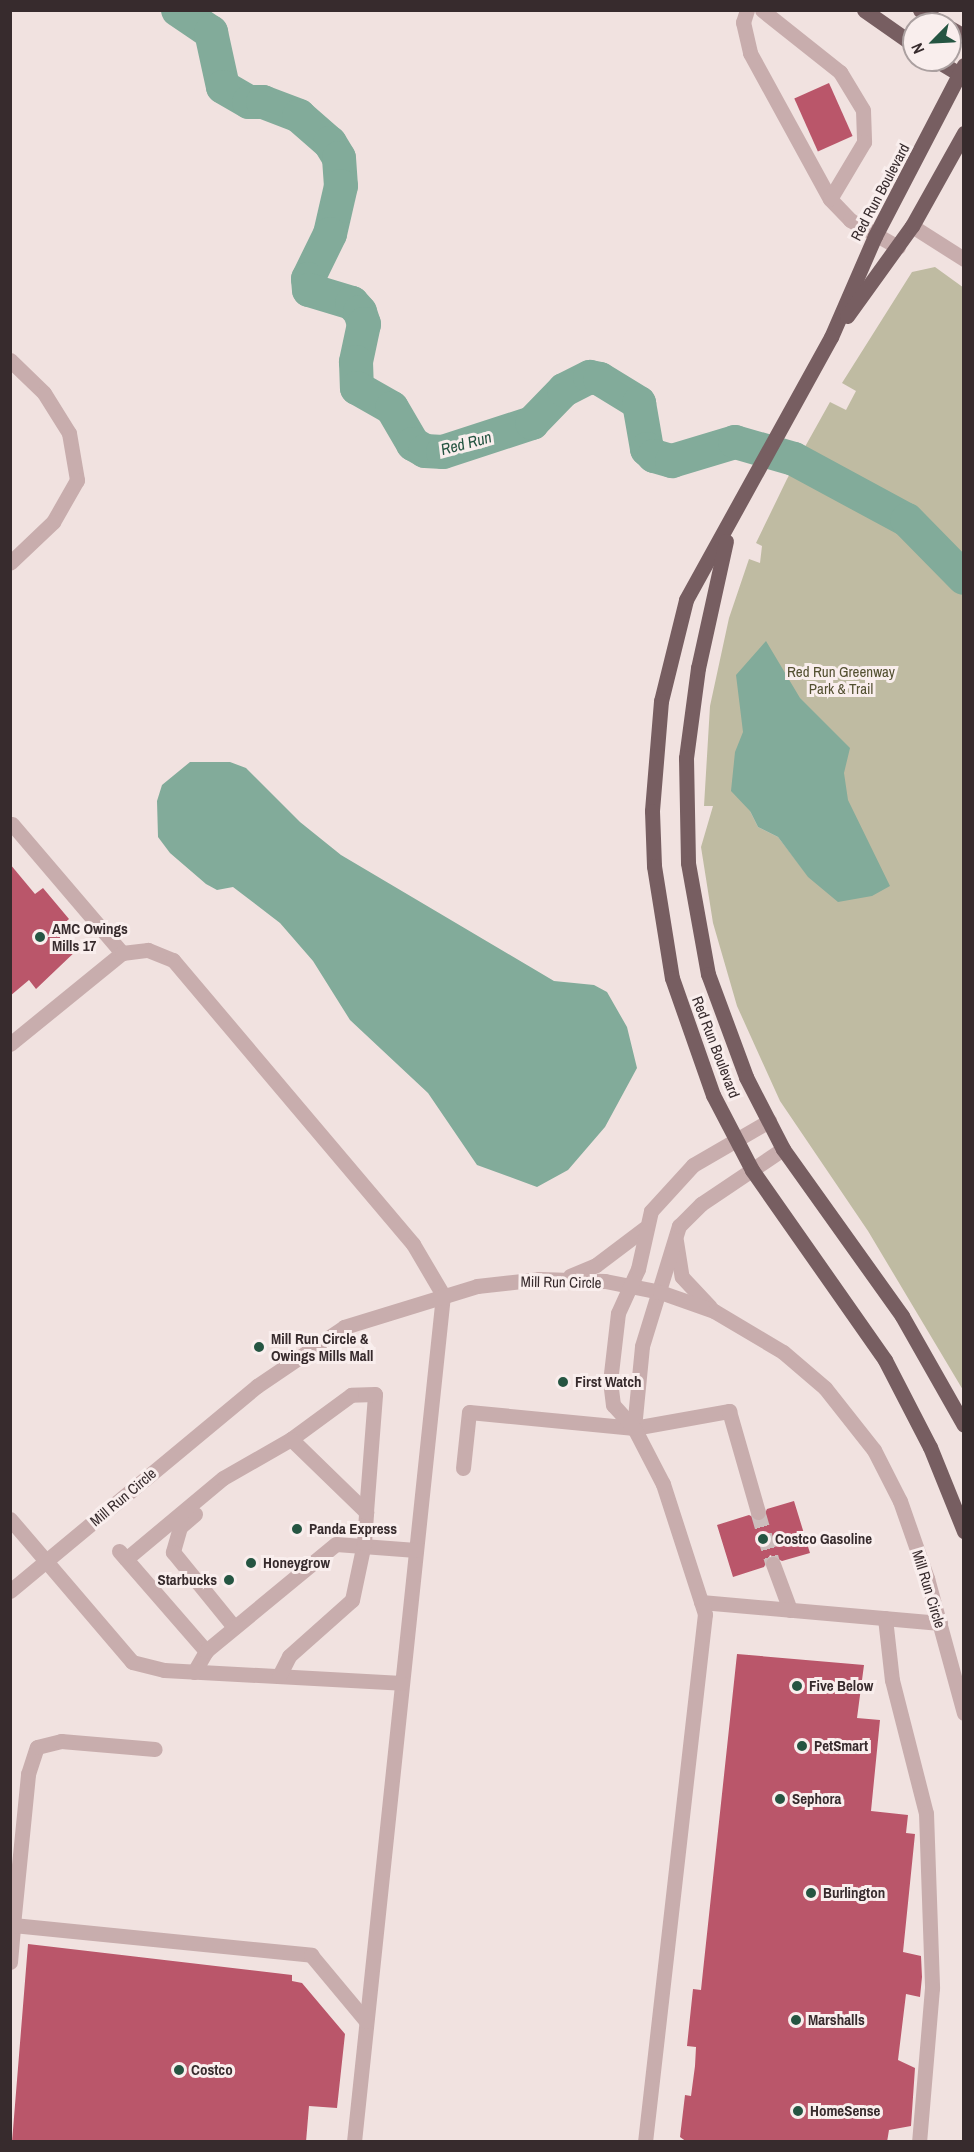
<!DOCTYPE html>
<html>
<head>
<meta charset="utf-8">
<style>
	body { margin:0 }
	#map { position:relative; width:974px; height:2152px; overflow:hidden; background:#f1e2e0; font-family:"Archivo Narrow",sans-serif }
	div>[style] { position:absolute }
	.green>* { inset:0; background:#bfbba2 }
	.water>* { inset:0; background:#82ab9a }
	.river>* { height:34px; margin:-17px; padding:0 17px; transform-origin:17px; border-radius:17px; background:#82ab9a }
	.building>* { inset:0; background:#ba566a; transform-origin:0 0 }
	.minor-tunnel>* { height:15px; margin-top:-7.5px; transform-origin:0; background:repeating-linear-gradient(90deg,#ccbdbc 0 15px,transparent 0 23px) }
	.minor>* { height:15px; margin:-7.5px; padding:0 7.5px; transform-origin:7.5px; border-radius:7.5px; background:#c8adad }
	.major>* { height:15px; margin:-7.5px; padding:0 7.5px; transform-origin:7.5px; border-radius:7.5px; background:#775e61 }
	.dots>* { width:16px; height:16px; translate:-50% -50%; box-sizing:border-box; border:3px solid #f9eeed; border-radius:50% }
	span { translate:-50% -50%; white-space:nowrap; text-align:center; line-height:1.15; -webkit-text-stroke:6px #f9eeed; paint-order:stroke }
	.street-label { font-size:15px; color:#372b2d }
	.park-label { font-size:15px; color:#535031 }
	.poi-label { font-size:15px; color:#372b2d; font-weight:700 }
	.left { translate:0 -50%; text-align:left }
	.right { translate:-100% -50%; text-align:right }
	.water-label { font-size:16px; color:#255542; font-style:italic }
	.frame { position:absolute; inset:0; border:12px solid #372b2d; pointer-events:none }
	.north { position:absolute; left:902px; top:12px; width:60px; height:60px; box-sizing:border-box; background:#f9eeed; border:2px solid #aba0a0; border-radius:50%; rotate:246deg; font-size:16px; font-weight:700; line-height:24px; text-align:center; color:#372b2d }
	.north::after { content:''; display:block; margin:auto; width:21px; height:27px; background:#255542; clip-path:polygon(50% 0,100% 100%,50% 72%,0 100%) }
</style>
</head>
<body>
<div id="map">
	<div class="green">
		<i style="clip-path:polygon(evenodd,935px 267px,964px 288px,963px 1390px,868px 1231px,780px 1101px,737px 1006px,713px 923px,701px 847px,713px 806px,704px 806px,710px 706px,729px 618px,749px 559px,760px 563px,762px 546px,756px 543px,787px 479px,830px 402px,846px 410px,856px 391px,842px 383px,912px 272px,935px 267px,750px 811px,848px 900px,809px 877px,778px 837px,758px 827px,750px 811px)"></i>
	</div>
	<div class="water">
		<i style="clip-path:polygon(766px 641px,800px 698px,850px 748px,844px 773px,848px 800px,890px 886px,872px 896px,838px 902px,808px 877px,778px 837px,758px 827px,750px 811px,731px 791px,735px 752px,743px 732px,736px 675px)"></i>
		<i style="clip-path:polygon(190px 762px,230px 762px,246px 768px,300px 822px,341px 855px,554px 981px,594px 985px,607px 992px,627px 1027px,637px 1068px,605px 1127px,568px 1170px,537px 1187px,477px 1165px,428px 1093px,350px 1020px,313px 961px,280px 923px,233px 887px,217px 890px,206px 884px,170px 853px,158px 837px,157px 801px,162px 785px)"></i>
	</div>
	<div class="river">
		<i style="left:178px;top:10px;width:40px;rotate:34deg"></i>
		<i style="left:211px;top:32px;width:56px;rotate:77.7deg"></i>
		<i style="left:223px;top:87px;width:30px;rotate:30deg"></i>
		<i style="left:249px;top:102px;width:14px"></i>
		<i style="left:263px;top:102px;width:39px;rotate:21deg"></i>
		<i style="left:299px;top:116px;width:41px;rotate:41.1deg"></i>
		<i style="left:330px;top:143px;width:17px;rotate:59deg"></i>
		<i style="left:339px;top:158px;width:28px;rotate:86deg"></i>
		<i style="left:341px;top:186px;width:49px;rotate:102.9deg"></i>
		<i style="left:330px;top:234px;width:50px;rotate:116.1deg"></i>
		<i style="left:308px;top:279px;width:11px;rotate:85deg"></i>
		<i style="left:309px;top:290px;width:45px;rotate:16.8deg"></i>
		<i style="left:352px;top:303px;width:12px;rotate:48deg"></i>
		<i style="left:360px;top:312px;width:13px;rotate:72deg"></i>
		<i style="left:364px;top:324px;width:39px;rotate:102deg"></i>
		<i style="left:356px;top:362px;width:26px;rotate:88deg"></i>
		<i style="left:357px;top:388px;width:40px;rotate:29.7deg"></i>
		<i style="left:392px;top:408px;width:42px;rotate:59.7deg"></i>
		<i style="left:413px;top:444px;width:14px;rotate:30deg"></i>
		<i style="left:425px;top:451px;width:18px;rotate:3deg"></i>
		<i style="left:443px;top:452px;width:94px;rotate:-18deg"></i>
		<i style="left:532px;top:423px;width:46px;rotate:-45.9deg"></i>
		<i style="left:564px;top:390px;width:29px;rotate:-27deg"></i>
		<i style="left:590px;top:377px;width:10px;rotate:11deg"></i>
		<i style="left:600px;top:379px;width:46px;rotate:31.6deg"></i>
		<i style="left:639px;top:403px;width:47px;rotate:80.1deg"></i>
		<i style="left:647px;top:449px;width:10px;rotate:45deg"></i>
		<i style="left:654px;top:456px;width:19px;rotate:16deg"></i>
		<i style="left:672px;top:461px;width:66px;rotate:-16.8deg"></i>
		<i style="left:735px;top:442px;width:61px;rotate:16.1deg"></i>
		<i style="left:794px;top:459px;width:128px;rotate:28.4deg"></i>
		<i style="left:907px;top:520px;width:81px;rotate:45.5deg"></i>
	</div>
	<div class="building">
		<i style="left:829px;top:83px;width:58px;height:38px;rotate:66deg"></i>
		<i style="clip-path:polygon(10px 864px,35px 894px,43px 888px,69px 919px,61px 926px,79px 948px,36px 989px,29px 980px,10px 996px)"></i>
		<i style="clip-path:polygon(794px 1501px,810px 1553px,782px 1561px,770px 1555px,764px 1567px,733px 1577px,717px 1525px,749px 1515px,761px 1521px,767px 1509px)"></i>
		<i style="clip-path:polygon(737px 1654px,864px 1665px,857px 1718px,880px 1720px,871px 1811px,908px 1815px,906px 1833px,915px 1834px,903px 1952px,921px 1956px,922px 1977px,920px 1997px,906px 1994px,898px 2060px,915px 2068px,911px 2126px,889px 2130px,887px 2142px,687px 2142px,680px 2137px,685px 2095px,691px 2096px,695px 2066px,696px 2047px,687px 2046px,693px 1989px,701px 1990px,703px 1971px)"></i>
		<i style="clip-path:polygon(28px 1944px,292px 1975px,292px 1981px,302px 1983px,345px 2034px,337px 2108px,309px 2106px,306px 2142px,12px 2142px)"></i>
	</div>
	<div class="minor-tunnel">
		<i style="left:758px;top:1512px;width:54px;rotate:73.9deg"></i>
	</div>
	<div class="minor">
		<i style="left:747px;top:10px;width:13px;rotate:108deg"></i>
		<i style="left:743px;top:22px;width:32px;rotate:77deg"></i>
		<i style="left:750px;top:53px;width:166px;rotate:61.3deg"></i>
		<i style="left:830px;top:199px;width:29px;rotate:46deg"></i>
		<i style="left:850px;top:220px;width:55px;rotate:29.4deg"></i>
		<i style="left:762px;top:10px;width:100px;rotate:38.5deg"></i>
		<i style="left:840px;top:72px;width:44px;rotate:58.8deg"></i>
		<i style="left:863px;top:110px;width:32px;rotate:88deg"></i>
		<i style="left:864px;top:142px;width:66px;rotate:120.8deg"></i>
		<i style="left:912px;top:226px;width:62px;rotate:32.4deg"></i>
		<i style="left:10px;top:360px;width:47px;rotate:44.1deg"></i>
		<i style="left:44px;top:393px;width:47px;rotate:58deg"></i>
		<i style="left:69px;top:433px;width:48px;rotate:80.3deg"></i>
		<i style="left:77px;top:480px;width:48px;rotate:119.7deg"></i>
		<i style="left:53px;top:522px;width:59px;rotate:136.4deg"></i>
		<i style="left:12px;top:824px;width:170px;rotate:49.5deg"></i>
		<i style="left:10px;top:1044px;width:144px;rotate:-39.1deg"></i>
		<i style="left:122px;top:953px;width:26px;rotate:-7deg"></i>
		<i style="left:148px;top:950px;width:27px;rotate:22deg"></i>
		<i style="left:173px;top:960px;width:372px;rotate:49.8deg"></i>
		<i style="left:413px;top:1244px;width:59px;rotate:59.5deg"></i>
		<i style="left:443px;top:1295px;width:852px;rotate:96deg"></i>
		<i style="left:676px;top:1241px;width:36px;rotate:81deg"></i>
		<i style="left:682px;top:1277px;width:41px;rotate:47deg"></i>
		<i style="left:570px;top:1276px;width:28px;rotate:-23deg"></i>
		<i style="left:596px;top:1265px;width:61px;rotate:-37.1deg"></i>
		<i style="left:634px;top:1428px;width:82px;rotate:-84.4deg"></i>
		<i style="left:642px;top:1346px;width:126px;rotate:-72.9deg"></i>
		<i style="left:679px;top:1226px;width:31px;rotate:-45deg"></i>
		<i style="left:701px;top:1204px;width:99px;rotate:-33.9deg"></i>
		<i style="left:463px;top:1468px;width:56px;rotate:-83.9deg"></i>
		<i style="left:469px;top:1412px;width:166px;rotate:5.5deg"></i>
		<i style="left:634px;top:1428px;width:97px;rotate:-10.1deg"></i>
		<i style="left:729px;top:1411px;width:105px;rotate:74deg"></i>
		<i style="left:195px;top:1514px;width:20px;rotate:139deg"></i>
		<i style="left:180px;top:1527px;width:26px;rotate:106deg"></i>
		<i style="left:173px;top:1552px;width:97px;rotate:50.9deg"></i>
		<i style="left:10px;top:1519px;width:188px;rotate:49.5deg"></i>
		<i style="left:132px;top:1662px;width:33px;rotate:14deg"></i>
		<i style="left:164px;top:1670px;width:238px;rotate:3.1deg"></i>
		<i style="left:119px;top:1551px;width:133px;rotate:49deg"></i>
		<i style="left:126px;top:1559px;width:126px;rotate:-39.9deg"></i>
		<i style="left:223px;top:1478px;width:78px;rotate:-29.8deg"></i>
		<i style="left:773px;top:1564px;width:49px;rotate:69.7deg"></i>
		<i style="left:10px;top:1591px;width:321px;rotate:-39.7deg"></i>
		<i style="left:257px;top:1386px;width:105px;rotate:-34.1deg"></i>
		<i style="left:344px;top:1327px;width:139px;rotate:-17.1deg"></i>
		<i style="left:477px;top:1286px;width:62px;rotate:-6.4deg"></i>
		<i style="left:539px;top:1279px;width:66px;rotate:1.7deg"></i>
		<i style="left:605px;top:1281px;width:56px;rotate:11.3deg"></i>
		<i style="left:660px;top:1292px;width:57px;rotate:19.4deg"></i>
		<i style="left:714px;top:1311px;width:80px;rotate:30.7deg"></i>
		<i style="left:783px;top:1352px;width:55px;rotate:40.6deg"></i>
		<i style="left:825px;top:1388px;width:79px;rotate:51.7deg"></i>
		<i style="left:874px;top:1450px;width:57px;rotate:63deg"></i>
		<i style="left:900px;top:1501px;width:82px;rotate:70.7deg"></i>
		<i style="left:927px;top:1578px;width:140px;rotate:74.7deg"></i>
		<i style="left:701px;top:1602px;width:240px;rotate:5deg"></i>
		<i style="left:885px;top:1618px;width:62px;rotate:83.6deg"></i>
		<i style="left:892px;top:1680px;width:137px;rotate:75.7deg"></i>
		<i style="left:926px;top:1813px;width:175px;rotate:88deg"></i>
		<i style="left:932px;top:1988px;width:155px;rotate:94.8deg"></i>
		<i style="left:194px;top:1672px;width:24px;rotate:-60deg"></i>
		<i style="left:206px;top:1651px;width:168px;rotate:-39.5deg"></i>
		<i style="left:336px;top:1544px;width:80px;rotate:4.3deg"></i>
		<i style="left:279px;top:1676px;width:22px;rotate:-63deg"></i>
		<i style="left:289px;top:1656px;width:84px;rotate:-41.6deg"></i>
		<i style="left:352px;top:1600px;width:58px;rotate:-78.1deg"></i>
		<i style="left:364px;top:1543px;width:31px;rotate:-86deg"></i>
		<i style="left:366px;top:1512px;width:118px;rotate:-85.6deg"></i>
		<i style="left:375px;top:1394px;width:24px;rotate:178deg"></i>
		<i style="left:351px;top:1395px;width:74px;rotate:143.7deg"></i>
		<i style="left:291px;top:1439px;width:105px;rotate:44.2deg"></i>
		<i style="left:13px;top:1925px;width:152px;rotate:-84.3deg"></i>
		<i style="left:28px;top:1774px;width:28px;rotate:-72deg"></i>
		<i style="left:37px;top:1747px;width:25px;rotate:-14deg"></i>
		<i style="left:61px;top:1741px;width:94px;rotate:4.9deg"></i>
		<i style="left:10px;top:1962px;width:37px;rotate:-85deg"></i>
		<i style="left:13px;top:1925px;width:300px;rotate:5.7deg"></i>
		<i style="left:311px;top:1955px;width:86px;rotate:50.2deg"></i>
		<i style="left:645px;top:2142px;width:531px;rotate:-83.52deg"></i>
		<i style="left:705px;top:1614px;width:137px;rotate:-107.9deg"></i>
		<i style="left:663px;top:1484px;width:63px;rotate:-117.4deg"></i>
		<i style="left:634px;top:1428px;width:31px;rotate:-132deg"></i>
		<i style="left:613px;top:1405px;width:23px;rotate:-97deg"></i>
		<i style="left:610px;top:1382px;width:69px;rotate:-83.4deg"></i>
		<i style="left:618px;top:1313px;width:48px;rotate:-65.6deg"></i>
		<i style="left:638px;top:1269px;width:59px;rotate:-77.4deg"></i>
		<i style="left:651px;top:1211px;width:62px;rotate:-47.6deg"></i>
		<i style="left:693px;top:1165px;width:88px;rotate:-30.1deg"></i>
	</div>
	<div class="major">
		<i style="left:864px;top:10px;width:61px;rotate:35deg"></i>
		<i style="left:920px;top:10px;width:27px;rotate:31deg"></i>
		<i style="left:950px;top:28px;width:16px;rotate:30deg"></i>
		<i style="left:936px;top:60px;width:33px;rotate:31deg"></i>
		<i style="left:964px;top:65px;width:193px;rotate:117.5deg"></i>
		<i style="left:875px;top:236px;width:110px;rotate:113.5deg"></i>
		<i style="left:831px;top:337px;width:300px;rotate:118.9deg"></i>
		<i style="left:686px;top:600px;width:104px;rotate:103.9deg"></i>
		<i style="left:661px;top:701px;width:110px;rotate:94.7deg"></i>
		<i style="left:652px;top:811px;width:55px;rotate:87.9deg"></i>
		<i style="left:654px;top:866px;width:113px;rotate:80.9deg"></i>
		<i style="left:672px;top:978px;width:124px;rotate:70.7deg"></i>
		<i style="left:713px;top:1095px;width:85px;rotate:62.5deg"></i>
		<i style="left:752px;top:1170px;width:232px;rotate:55deg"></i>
		<i style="left:885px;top:1360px;width:98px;rotate:62.7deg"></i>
		<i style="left:930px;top:1447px;width:91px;rotate:68deg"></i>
		<i style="left:847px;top:316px;width:111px;rotate:-54.2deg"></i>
		<i style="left:912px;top:226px;width:107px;rotate:-60.8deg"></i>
		<i style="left:726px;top:541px;width:130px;rotate:102.4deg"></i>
		<i style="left:698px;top:668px;width:91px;rotate:97.6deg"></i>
		<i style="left:686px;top:758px;width:105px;rotate:88.9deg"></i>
		<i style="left:688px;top:863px;width:113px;rotate:79.8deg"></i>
		<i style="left:708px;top:974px;width:110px;rotate:69.7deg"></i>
		<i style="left:746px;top:1077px;width:81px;rotate:62.8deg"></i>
		<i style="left:783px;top:1149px;width:205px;rotate:54.5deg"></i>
		<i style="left:902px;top:1316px;width:125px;rotate:60.4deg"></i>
	</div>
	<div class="dots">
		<i style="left:40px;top:937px;background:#255542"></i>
		<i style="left:259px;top:1347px;background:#255542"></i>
		<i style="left:563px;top:1382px;background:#255542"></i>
		<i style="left:297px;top:1529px;background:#255542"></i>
		<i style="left:763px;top:1539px;background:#255542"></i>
		<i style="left:251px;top:1563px;background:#255542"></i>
		<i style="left:229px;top:1580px;background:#255542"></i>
		<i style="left:797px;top:1686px;background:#255542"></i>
		<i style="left:802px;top:1746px;background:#255542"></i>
		<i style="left:780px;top:1799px;background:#255542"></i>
		<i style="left:811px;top:1893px;background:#255542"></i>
		<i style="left:796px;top:2020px;background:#255542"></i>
		<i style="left:179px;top:2070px;background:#255542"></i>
		<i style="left:798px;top:2111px;background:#255542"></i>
	</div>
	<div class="street-label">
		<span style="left:880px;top:192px;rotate:-62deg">Red Run Boulevard</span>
		<span style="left:716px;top:1047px;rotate:69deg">Red Run Boulevard</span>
		<span style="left:561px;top:1282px;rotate:1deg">Mill Run Circle</span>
		<span style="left:123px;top:1497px;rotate:-40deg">Mill Run Circle</span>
		<span style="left:929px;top:1589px;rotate:73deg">Mill Run Circle</span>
	</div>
	<div class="park-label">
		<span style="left:841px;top:680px">Red Run Greenway<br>Park &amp; Trail</span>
	</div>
	<div class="poi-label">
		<span class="left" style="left:52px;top:937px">AMC Owings<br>Mills 17</span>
		<span class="left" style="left:271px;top:1347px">Mill Run Circle &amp;<br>Owings Mills Mall</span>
		<span class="left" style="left:575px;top:1382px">First Watch</span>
		<span class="left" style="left:309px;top:1529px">Panda Express</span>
		<span class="left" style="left:775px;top:1539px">Costco Gasoline</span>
		<span class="left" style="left:263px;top:1563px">Honeygrow</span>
		<span class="right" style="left:217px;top:1580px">Starbucks</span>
		<span class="left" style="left:809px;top:1686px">Five Below</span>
		<span class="left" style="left:814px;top:1746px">PetSmart</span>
		<span class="left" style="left:792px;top:1799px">Sephora</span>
		<span class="left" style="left:823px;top:1893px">Burlington</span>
		<span class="left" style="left:808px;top:2020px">Marshalls</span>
		<span class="left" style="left:191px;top:2070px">Costco</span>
		<span class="left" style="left:810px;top:2111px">HomeSense</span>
	</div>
	<div class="water-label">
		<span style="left:466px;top:443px;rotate:-15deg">Red Run</span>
	</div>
	<div class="frame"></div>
	<div class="north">N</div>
</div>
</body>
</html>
